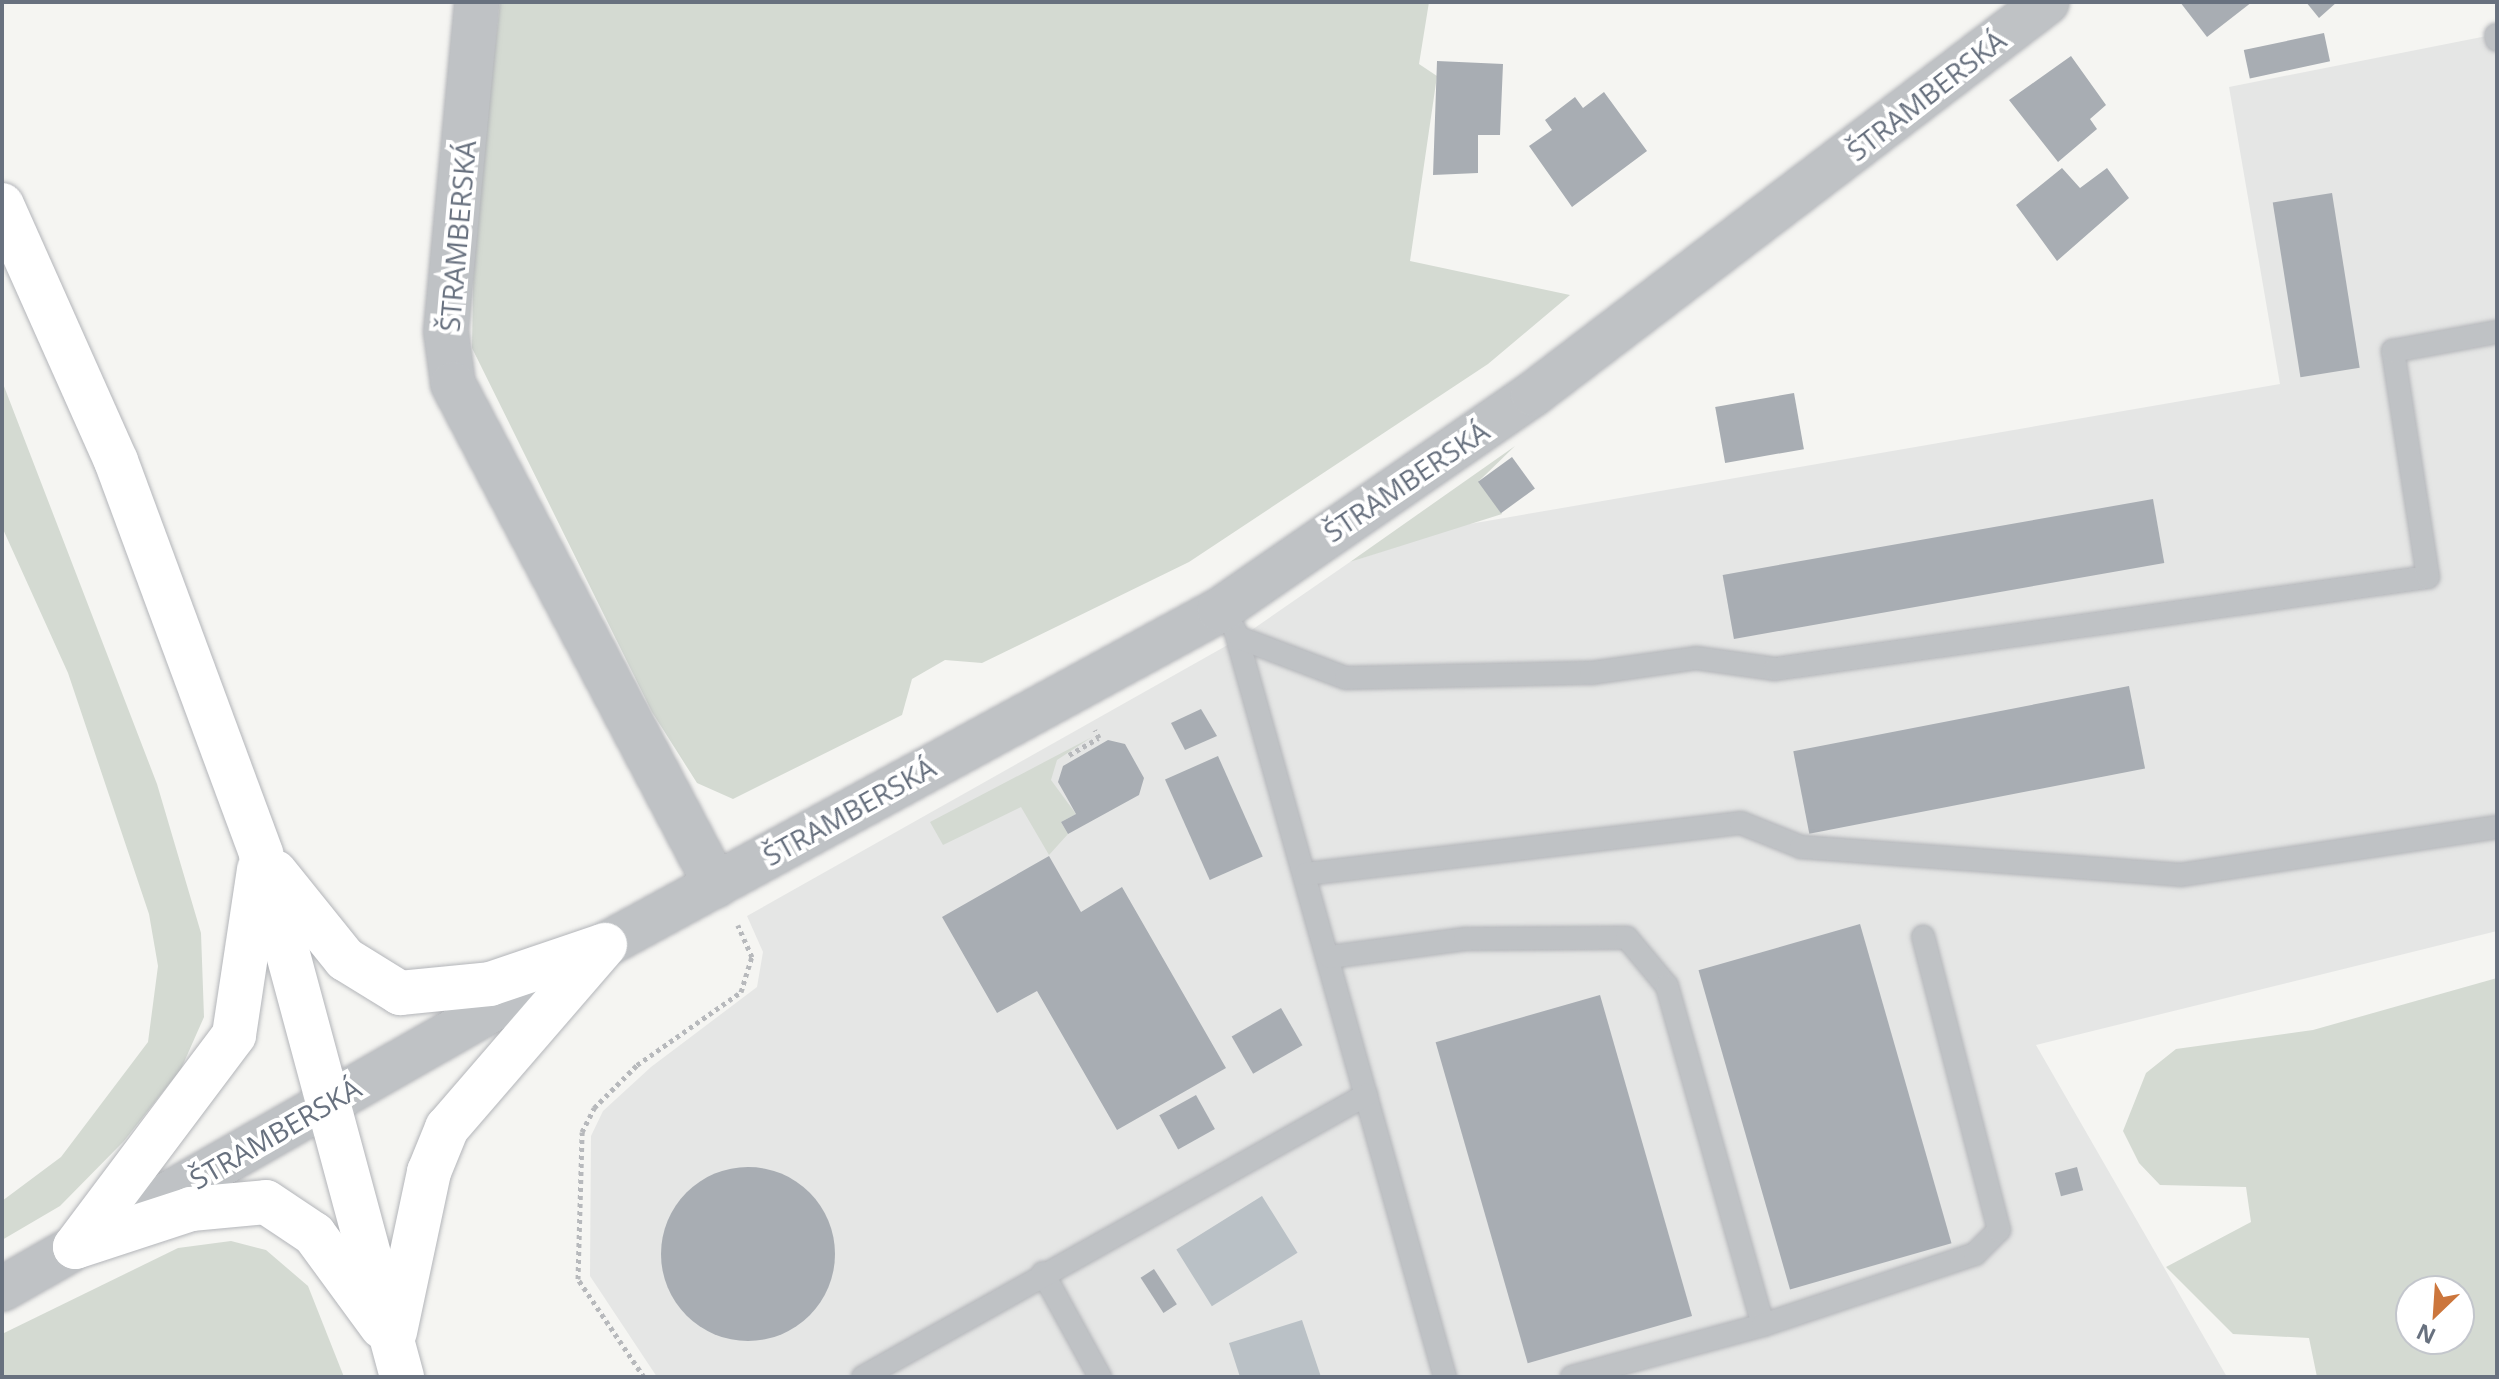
<!DOCTYPE html>
<html>
<head>
<meta charset="utf-8">
<style>
	body { margin:0 }
	#map { position:relative; width:2499px; height:1379px; overflow:hidden; background:#f5f5f2; font-family:"Open Sans",sans-serif }
	div>[style] { position:absolute }
	.built>* { inset:0; background:#e5e6e5 }
	.green>* { inset:0; background:#d4dad2 }
	.water>* { inset:0; background:#bac1c6; transform-origin:0 0 }
	.building>* { inset:0; background:#a8adb3; transform-origin:0 0 }
	.round { border-radius:50% }
	.path>* { height:5px; margin-top:-2.5px; transform-origin:0; background:repeating-linear-gradient(90deg,#b7b9bc 0 4px,transparent 0 8px) }
	.roads { filter:drop-shadow(0 0 2px #b3b5b9) drop-shadow(0 0 2px #b3b5b9) }
	.service>* { height:22px; margin:-11px; padding:0 11px; transform-origin:11px; border-radius:11px; background:#bfc2c5 }
	.minor>* { height:44px; margin:-22px; padding:0 22px; transform-origin:22px; border-radius:22px; background:#bfc2c5 }
	.tertiary>* { height:44px; margin:-22px; padding:0 22px; transform-origin:22px; border-radius:22px; background:#bfc2c5 }
	.primary>* { height:44px; margin:-22px; padding:0 22px; transform-origin:22px; border-radius:22px; background:#fff }
	span { translate:-50% -50%; white-space:nowrap; text-align:center; line-height:1.15; -webkit-text-stroke:8px #fff; paint-order:stroke }
	.street-label { font-size:28px; color:#68717f }
	.frame { position:absolute; inset:0; border:4px solid #68717f; pointer-events:none }
	.north { position:absolute; left:2395px; top:1275px; width:80px; height:80px; box-sizing:border-box; background:#fff; border:2px solid #c3c6cc; border-radius:50%; rotate:205deg; font-size:22px; font-weight:700; line-height:32px; text-align:center; color:#68717f }
	.north::after { content:''; display:block; margin:auto; width:28px; height:36px; background:#cc763c; clip-path:polygon(50% 0,100% 100%,50% 72%,0 100%) }
</style>
</head>
<body>
<div id="map">
	<div class="built">
		<i style="clip-path:polygon(2497px 34px,2497px 931px,2036px 1045px,2227px 1377px,657px 1377px,590px 1276px,591px 1136px,603px 1111px,651px 1067px,757px 987px,763px 952px,747px 916px,1240px 638px,1350px 562px,1458px 526px,2280px 384px,2229px 87px)"></i>
	</div>
	<div class="green">
		<i style="clip-path:polygon(500px 2px,1429px 2px,1419px 64px,1437px 76px,1410px 261px,1570px 295px,1488px 364px,1189px 562px,982px 663px,945px 660px,912px 679px,902px 715px,733px 799px,697px 783px,652px 712px,472px 348px,474px 231px)"></i>
		<i style="clip-path:polygon(2px 381px,157px 784px,201px 933px,204px 1017px,181px 1069px,124px 1141px,60px 1206px,2px 1240px,2px 1201px,61px 1157px,148px 1042px,158px 966px,149px 914px,68px 673px,2px 527px)"></i>
		<i style="clip-path:polygon(1515px 446px,1479px 481px,1502px 514px,1350px 562px)"></i>
		<i style="clip-path:polygon(1092px 737px,1057px 760px,1051px 780px,1076px 814px,1061px 822px,1068px 834px,1049px 855px,1021px 807px,943px 845px,930px 822px)"></i>
		<i style="clip-path:polygon(evenodd,2497px 978px,2497px 1377px,2317px 1377px,2309px 1338px,2233px 1334px,2166px 1267px,2251px 1222px,2246px 1187px,2160px 1185px,2139px 1163px,2123px 1131px,2146px 1073px,2176px 1049px,2313px 1030px,2497px 978px,2459px 1291px,2459px 1339px,2411px 1339px,2411px 1291px,2459px 1291px)"></i>
		<i style="clip-path:polygon(231px 1241px,266px 1250px,308px 1286px,344px 1377px,2px 1377px,2px 1334px,178px 1248px)"></i>
	</div>
	<div class="water">
		<i style="left:1262px;top:1196px;width:67px;height:101px;rotate:58deg"></i>
		<i style="clip-path:polygon(1302px 1320px,1321px 1377px,1240px 1377px,1229px 1343px)"></i>
	</div>
	<div class="building">
		<i style="clip-path:polygon(2180px 2px,2252px 2px,2207px 37px)"></i>
		<i style="clip-path:polygon(2306px 2px,2337px 2px,2319px 18px)"></i>
		<i style="left:2324px;top:33px;width:29px;height:82px;rotate:78deg"></i>
		<i style="clip-path:polygon(2071px 56px,2106px 105px,2090px 119px,2097px 129px,2058px 162px,2009px 100px)"></i>
		<i style="clip-path:polygon(1437px 61px,1503px 64px,1500px 135px,1478px 135px,1478px 173px,1433px 175px)"></i>
		<i style="clip-path:polygon(1604px 92px,1647px 151px,1572px 207px,1529px 146px,1552px 130px,1545px 120px,1575px 97px,1583px 108px)"></i>
		<i style="clip-path:polygon(2062px 168px,2080px 188px,2107px 168px,2129px 198px,2057px 261px,2016px 205px)"></i>
		<i style="left:2332px;top:193px;width:177px;height:60px;rotate:81deg"></i>
		<i style="left:1794px;top:393px;width:57px;height:80px;rotate:80deg"></i>
		<i style="left:1512px;top:457px;width:39px;height:42px;rotate:54deg"></i>
		<i style="left:2153px;top:499px;width:65px;height:437px;rotate:80deg"></i>
		<i style="left:2129px;top:686px;width:84px;height:342px;rotate:79deg"></i>
		<i style="clip-path:polygon(1201px 709px,1217px 736px,1185px 750px,1171px 723px)"></i>
		<i style="clip-path:polygon(1108px 740px,1125px 744px,1144px 778px,1139px 795px,1068px 834px,1061px 822px,1076px 814px,1058px 782px,1063px 766px)"></i>
		<i style="left:1218px;top:756px;width:110px;height:58px;rotate:66deg"></i>
		<i style="clip-path:polygon(1049px 856px,1081px 912px,1122px 887px,1226px 1068px,1117px 1130px,1037px 991px,997px 1013px,942px 917px)"></i>
		<i style="left:1860px;top:924px;width:332px;height:168px;rotate:74deg"></i>
		<i style="left:1600px;top:995px;width:334px;height:171px;rotate:74deg"></i>
		<i style="left:1281px;top:1008px;width:43px;height:57px;rotate:60deg"></i>
		<i style="left:1196px;top:1095px;width:39px;height:42px;rotate:61deg"></i>
		<i class="round" style="left:661px;top:1167px;width:174px;height:174px"></i>
		<i style="left:2077px;top:1167px;width:24px;height:23px;rotate:75deg"></i>
		<i style="left:1154px;top:1269px;width:42px;height:16px;rotate:57deg"></i>
	</div>
	<div class="path">
		<i style="left:1069px;top:755px;width:34px;rotate:-30deg"></i>
		<i style="left:1099px;top:738px;width:9px;rotate:-117deg"></i>
		<i style="left:644px;top:1377px;width:118px;rotate:-124deg"></i>
		<i style="left:578px;top:1279px;width:147px;rotate:-88.4deg"></i>
		<i style="left:582px;top:1132px;width:27px;rotate:-63deg"></i>
		<i style="left:594px;top:1108px;width:61px;rotate:-45deg"></i>
		<i style="left:637px;top:1065px;width:127px;rotate:-35.1deg"></i>
		<i style="left:741px;top:992px;width:37px;rotate:-73deg"></i>
		<i style="left:752px;top:957px;width:35px;rotate:-114deg"></i>
	</div>
	<div class="roads">
		<div class="service">
			<i style="left:2496px;top:35px;width:5px;rotate:79deg"></i>
			<i style="left:1235px;top:630px;width:776px;rotate:74.3deg"></i>
			<i style="left:1240px;top:638px;width:113px;rotate:20.7deg"></i>
			<i style="left:1346px;top:678px;width:245px;rotate:-1.2deg"></i>
			<i style="left:1591px;top:673px;width:106px;rotate:-8.1deg"></i>
			<i style="left:1696px;top:658px;width:80px;rotate:7.9deg"></i>
			<i style="left:1775px;top:669px;width:659px;rotate:-8.02deg"></i>
			<i style="left:2428px;top:577px;width:229px;rotate:-98.8deg"></i>
			<i style="left:2393px;top:351px;width:106px;rotate:-10.4deg"></i>
			<i style="left:1306px;top:874px;width:438px;rotate:-6.7deg"></i>
			<i style="left:1741px;top:823px;width:65px;rotate:21.8deg"></i>
			<i style="left:1801px;top:847px;width:380px;rotate:4.2deg"></i>
			<i style="left:2180px;top:875px;width:321px;rotate:-8.6deg"></i>
			<i style="left:1330px;top:957px;width:136px;rotate:-7.6deg"></i>
			<i style="left:1465px;top:939px;width:162px;rotate:-0.4deg"></i>
			<i style="left:1627px;top:938px;width:62px;rotate:50.2deg"></i>
			<i style="left:1667px;top:986px;width:352px;rotate:74.2deg"></i>
			<i style="left:1763px;top:1325px;width:198px;rotate:164.8deg"></i>
			<i style="left:1043px;top:1273px;width:119px;rotate:61.3deg"></i>
			<i style="left:1763px;top:1325px;width:224px;rotate:-18.5deg"></i>
			<i style="left:1975px;top:1254px;width:34px;rotate:-45deg"></i>
			<i style="left:1999px;top:1230px;width:303px;rotate:-104.5deg"></i>
			<i style="left:863px;top:1377px;width:577px;rotate:-29.28deg"></i>
		</div>
		<div class="minor">
			<i style="left:477px;top:2px;width:331px;rotate:95.4deg"></i>
			<i style="left:446px;top:332px;width:52px;rotate:82.3deg"></i>
			<i style="left:453px;top:384px;width:566px;rotate:62.3deg"></i>
		</div>
		<div class="tertiary">
			<i style="left:2px;top:1289px;width:694px;rotate:-29.7deg"></i>
			<i style="left:605px;top:945px;width:700px;rotate:-28.58deg"></i>
			<i style="left:1220px;top:610px;width:380px;rotate:-34.6deg"></i>
			<i style="left:1533px;top:394px;width:646px;rotate:-37.33deg"></i>
		</div>
		<div class="primary">
			<i style="left:2px;top:205px;width:280px;rotate:66deg"></i>
			<i style="left:116px;top:461px;width:419px;rotate:69.7deg"></i>
			<i style="left:261px;top:854px;width:542px;rotate:74.91deg"></i>
			<i style="left:275px;top:872px;width:112px;rotate:51.2deg"></i>
			<i style="left:345px;top:959px;width:65px;rotate:31.7deg"></i>
			<i style="left:400px;top:993px;width:90px;rotate:-5.7deg"></i>
			<i style="left:490px;top:984px;width:118px;rotate:-18.7deg"></i>
			<i style="left:75px;top:1247px;width:265px;rotate:-53.1deg"></i>
			<i style="left:234px;top:1035px;width:168px;rotate:-81.4deg"></i>
			<i style="left:75px;top:1247px;width:122px;rotate:-18.1deg"></i>
			<i style="left:191px;top:1209px;width:75px;rotate:-5.3deg"></i>
			<i style="left:266px;top:1202px;width:58px;rotate:33.7deg"></i>
			<i style="left:314px;top:1234px;width:115px;rotate:53.8deg"></i>
			<i style="left:395px;top:1332px;width:164px;rotate:-78deg"></i>
			<i style="left:429px;top:1172px;width:48px;rotate:-67.8deg"></i>
			<i style="left:447px;top:1128px;width:242px;rotate:-49.2deg"></i>
		</div>
	</div>
	<div class="street-label">
		<span style="left:1926px;top:95px;rotate:-38deg">ŠTRAMBERSKÁ</span>
		<span style="left:457px;top:236px;rotate:-85deg">ŠTRAMBERSKÁ</span>
		<span style="left:1406px;top:481px;rotate:-34deg">ŠTRAMBERSKÁ</span>
		<span style="left:849px;top:811px;rotate:-29deg">ŠTRAMBERSKÁ</span>
		<span style="left:275px;top:1133px;rotate:-30deg">ŠTRAMBERSKÁ</span>
	</div>
	<div class="frame"></div>
	<div class="north">N</div>
</div>
</body>
</html>
